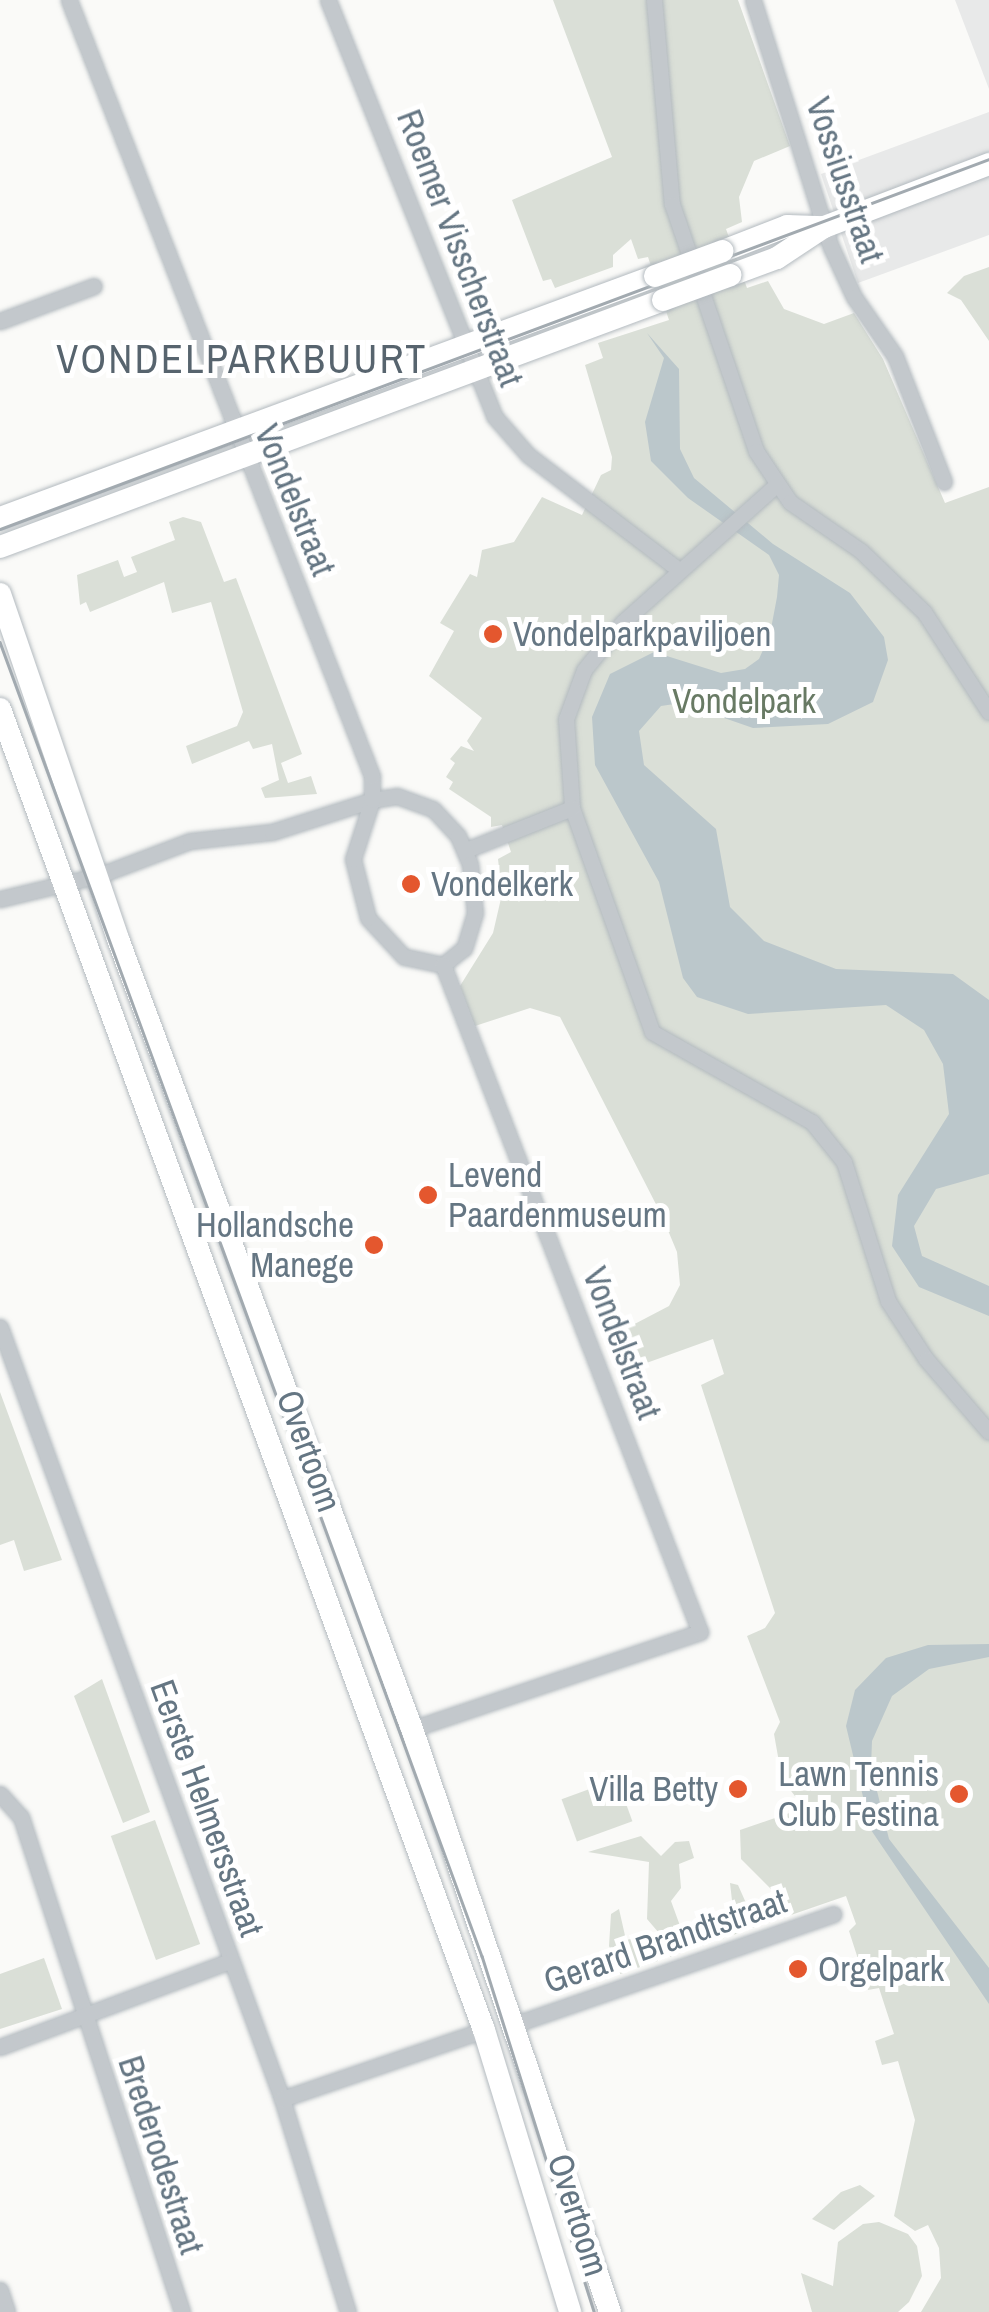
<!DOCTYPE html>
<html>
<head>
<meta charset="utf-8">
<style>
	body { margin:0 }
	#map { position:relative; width:989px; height:2312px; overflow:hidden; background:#fafaf8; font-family:"Archivo Narrow",sans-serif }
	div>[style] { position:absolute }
	.built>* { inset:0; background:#e8e9e9 }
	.green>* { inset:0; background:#dadfd7; transform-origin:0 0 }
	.water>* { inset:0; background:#bbc7cb }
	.roads { filter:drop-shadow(0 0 2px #b3babf) drop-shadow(0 0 2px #b3babf) }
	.street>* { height:15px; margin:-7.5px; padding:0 7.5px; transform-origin:7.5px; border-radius:7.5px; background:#c3c8cc }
	.secondary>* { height:22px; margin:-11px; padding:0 11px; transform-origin:11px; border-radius:11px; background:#fff }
	.tram>* { height:2.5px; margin:-1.25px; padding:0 1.25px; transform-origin:1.25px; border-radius:1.25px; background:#a2aab0 }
	.bridges { filter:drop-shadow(0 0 2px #b3babf) drop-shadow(0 0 2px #b3babf) }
	.secondary-bridge>* { height:22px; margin:-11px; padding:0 11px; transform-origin:11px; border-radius:11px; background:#fff }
	.dots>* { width:28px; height:28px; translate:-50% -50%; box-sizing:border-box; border:5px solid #fff; border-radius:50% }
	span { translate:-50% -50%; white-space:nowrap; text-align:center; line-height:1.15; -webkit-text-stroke:10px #fff; paint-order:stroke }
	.street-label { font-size:35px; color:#657683 }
	.poi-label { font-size:35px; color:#657683 }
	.left { translate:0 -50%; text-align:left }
	.right { translate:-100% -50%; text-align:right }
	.park-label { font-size:35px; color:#687a64 }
	.quarter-label { font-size:40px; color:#57646e; letter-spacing:2.5px }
</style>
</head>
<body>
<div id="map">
	<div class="built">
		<i style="clip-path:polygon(955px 0,989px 0,989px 89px)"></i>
		<i style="clip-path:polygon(989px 112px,989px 235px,858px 283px,821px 174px)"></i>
	</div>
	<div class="green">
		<i style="clip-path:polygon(553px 0,738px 0,790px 146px,754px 161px,739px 197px,742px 222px,726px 229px,747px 288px,768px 281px,784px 309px,824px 324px,854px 313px,883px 359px,945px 503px,989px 487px,989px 2312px,921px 2312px,941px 2278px,939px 2248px,928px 2225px,915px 2231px,894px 2216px,915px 2120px,898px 2061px,882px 2065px,875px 2041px,894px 2034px,879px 1988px,868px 1990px,849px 1931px,856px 1924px,846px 1896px,620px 1974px,609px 1946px,611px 1914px,619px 1909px,626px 1940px,659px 1933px,647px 1919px,649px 1862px,588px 1852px,641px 1836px,661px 1856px,675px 1842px,689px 1841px,694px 1858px,679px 1864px,681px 1888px,671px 1901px,687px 1945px,702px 1944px,711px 1929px,735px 1927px,730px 1883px,738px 1885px,750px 1912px,762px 1916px,773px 1891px,741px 1859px,740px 1830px,804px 1808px,782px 1779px,774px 1734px,780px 1722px,747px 1636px,765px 1628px,775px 1613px,701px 1385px,724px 1374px,713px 1339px,627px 1370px,619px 1347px,625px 1329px,669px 1306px,680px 1285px,677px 1252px,662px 1216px,560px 1017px,530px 1008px,475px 1026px,460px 986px,493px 933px,502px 894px,498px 859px,511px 852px,502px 825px,491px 827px,491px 817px,449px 789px,453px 782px,446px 777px,455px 763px,450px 759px,461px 746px,474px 751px,467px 741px,482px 718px,429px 676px,454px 631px,440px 623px,470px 574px,477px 577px,482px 550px,514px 542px,542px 497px,582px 515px,601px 475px,611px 470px,612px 457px,585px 365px,603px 358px,598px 343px,669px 320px,648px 257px,638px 259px,631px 239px,613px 255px,613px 267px,555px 288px,551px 279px,543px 281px,512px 200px,612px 157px)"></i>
		<i style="clip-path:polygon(989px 267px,989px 341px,961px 300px,947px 293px,964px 276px)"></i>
		<i style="clip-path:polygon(183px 517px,201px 522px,224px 582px,236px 578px,302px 754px,281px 763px,288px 783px,311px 776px,317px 794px,265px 798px,261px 788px,279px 780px,272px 744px,253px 749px,249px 741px,192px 764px,186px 746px,237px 726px,243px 712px,211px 602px,172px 613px,164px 582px,90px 612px,86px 602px,80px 605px,77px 575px,118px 560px,124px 577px,137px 572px,131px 557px,175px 540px,169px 522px)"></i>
		<i style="clip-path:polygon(0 1392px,62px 1560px,24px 1571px,14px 1540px,0 1545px)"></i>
		<i style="clip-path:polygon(102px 1679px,150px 1812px,123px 1823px,74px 1696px)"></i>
		<i style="left:617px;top:1779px;width:45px;height:59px;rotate:70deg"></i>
		<i style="left:155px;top:1820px;width:132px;height:47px;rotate:70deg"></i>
		<i style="clip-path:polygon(44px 1958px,62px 2009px,0 2029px,0 1974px)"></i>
		<i style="clip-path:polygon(860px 2185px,875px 2196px,834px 2230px,812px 2219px,841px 2192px)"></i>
		<i style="clip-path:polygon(879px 2222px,908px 2234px,917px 2246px,922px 2276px,909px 2302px,898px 2312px,812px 2312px,801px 2273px,833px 2286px,838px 2242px,863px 2224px)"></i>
	</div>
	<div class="water">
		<i style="clip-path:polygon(647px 333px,679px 369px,680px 449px,694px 478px,773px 544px,850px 593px,884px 637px,888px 660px,873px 702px,828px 724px,753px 728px,681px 703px,661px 706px,639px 731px,644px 765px,716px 829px,730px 907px,764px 941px,836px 969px,953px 974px,989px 1000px,989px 1174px,936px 1189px,914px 1226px,922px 1256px,989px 1286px,989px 1316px,919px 1287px,892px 1246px,898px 1195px,949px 1114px,943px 1064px,924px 1030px,886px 1005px,748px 1014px,697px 997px,683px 978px,659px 882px,595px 765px,592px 717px,610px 674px,654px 652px,721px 673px,745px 669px,759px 659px,770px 634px,777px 597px,779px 575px,769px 555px,688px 498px,651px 461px,645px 422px,664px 358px)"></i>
		<i style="clip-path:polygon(989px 1644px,989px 1657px,929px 1669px,892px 1696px,872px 1741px,871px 1767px,889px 1839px,989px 1968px,989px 2004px,871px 1830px,846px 1726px,855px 1690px,886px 1658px,928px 1645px)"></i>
	</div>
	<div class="roads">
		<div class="street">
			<i style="left:328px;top:0;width:448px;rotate:68.2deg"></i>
			<i style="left:494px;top:416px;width:52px;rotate:48.9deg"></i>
			<i style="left:528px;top:455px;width:190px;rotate:37.3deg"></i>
			<i style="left:654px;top:0;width:205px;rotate:85deg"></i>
			<i style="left:672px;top:204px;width:261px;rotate:71.2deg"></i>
			<i style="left:756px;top:451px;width:61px;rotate:56.3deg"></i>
			<i style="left:790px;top:502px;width:86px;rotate:34.6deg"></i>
			<i style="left:861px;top:551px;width:88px;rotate:44.1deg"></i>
			<i style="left:924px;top:612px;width:119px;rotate:57deg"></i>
			<i style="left:753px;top:0;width:259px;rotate:72.5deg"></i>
			<i style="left:831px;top:247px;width:55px;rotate:65.3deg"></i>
			<i style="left:854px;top:297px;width:72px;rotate:55.2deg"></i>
			<i style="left:895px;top:356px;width:135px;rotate:68.7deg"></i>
			<i style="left:0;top:321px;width:100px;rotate:-20.4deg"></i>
			<i style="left:775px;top:486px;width:205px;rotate:138.2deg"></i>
			<i style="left:622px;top:623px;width:60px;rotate:129deg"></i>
			<i style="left:584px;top:670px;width:52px;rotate:110.2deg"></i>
			<i style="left:566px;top:719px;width:89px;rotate:86.1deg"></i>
			<i style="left:572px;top:808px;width:238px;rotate:70.3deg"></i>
			<i style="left:652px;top:1032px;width:184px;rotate:29.4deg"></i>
			<i style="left:812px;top:1122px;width:51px;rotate:51.3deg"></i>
			<i style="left:844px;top:1162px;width:146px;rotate:72.4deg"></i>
			<i style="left:888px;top:1301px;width:69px;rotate:56.8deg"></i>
			<i style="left:926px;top:1359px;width:96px;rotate:49.2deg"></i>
			<i style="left:466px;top:850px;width:114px;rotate:-21.6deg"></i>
			<i style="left:0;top:899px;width:103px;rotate:-13.5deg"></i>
			<i style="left:100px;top:875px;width:96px;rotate:-20.7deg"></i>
			<i style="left:190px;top:841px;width:82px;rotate:-6.3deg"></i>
			<i style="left:272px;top:832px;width:105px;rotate:-17.7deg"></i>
			<i style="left:372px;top:800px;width:25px;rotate:-9deg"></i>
			<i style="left:397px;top:796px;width:38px;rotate:20deg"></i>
			<i style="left:433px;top:809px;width:37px;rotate:47deg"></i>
			<i style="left:458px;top:836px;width:30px;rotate:67deg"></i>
			<i style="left:470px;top:864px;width:49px;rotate:84.2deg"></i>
			<i style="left:475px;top:913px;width:37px;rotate:107deg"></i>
			<i style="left:464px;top:948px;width:27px;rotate:141deg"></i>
			<i style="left:443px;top:965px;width:40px;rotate:-168deg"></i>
			<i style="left:404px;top:957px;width:53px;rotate:-132.7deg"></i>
			<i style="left:368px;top:918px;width:61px;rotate:-104.3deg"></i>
			<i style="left:353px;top:859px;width:62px;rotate:-72.1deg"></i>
			<i style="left:372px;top:800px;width:24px;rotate:-90deg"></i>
			<i style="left:372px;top:776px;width:833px;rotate:-111.33deg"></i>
			<i style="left:0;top:1327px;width:822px;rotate:69.93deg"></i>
			<i style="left:282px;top:2099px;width:223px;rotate:72.8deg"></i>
			<i style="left:412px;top:1729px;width:304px;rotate:-18.6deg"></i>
			<i style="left:700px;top:1632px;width:715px;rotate:-111.07deg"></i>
			<i style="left:0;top:1794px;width:31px;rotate:48deg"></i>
			<i style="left:21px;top:1817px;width:521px;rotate:71.98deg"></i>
			<i style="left:516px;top:2024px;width:336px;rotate:-19.1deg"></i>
			<i style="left:0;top:2047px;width:246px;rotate:-20.5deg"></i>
			<i style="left:282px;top:2099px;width:213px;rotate:-18.9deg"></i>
			<i style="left:0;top:2290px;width:23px;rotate:72deg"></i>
		</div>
		<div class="secondary">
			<i style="left:723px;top:251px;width:69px;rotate:-21.3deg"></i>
			<i style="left:787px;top:226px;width:37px;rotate:2deg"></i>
			<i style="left:731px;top:275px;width:49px;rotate:-20.3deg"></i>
			<i style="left:777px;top:258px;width:56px;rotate:-33.4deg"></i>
			<i style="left:824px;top:227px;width:177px;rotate:-20.9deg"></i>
			<i style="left:0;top:518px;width:698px;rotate:-20.28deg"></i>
			<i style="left:0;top:547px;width:708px;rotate:-20.43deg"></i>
			<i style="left:0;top:594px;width:365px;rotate:71.1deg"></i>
			<i style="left:118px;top:939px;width:843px;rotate:69.59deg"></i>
			<i style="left:412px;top:1729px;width:616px;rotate:71.24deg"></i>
			<i style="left:0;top:709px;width:1407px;rotate:69.88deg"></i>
			<i style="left:484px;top:2030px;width:295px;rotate:73deg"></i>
		</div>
	</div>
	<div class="tram">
		<i style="left:0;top:529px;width:1056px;rotate:-20.51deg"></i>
		<i style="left:0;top:642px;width:1400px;rotate:69.86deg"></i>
		<i style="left:482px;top:1956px;width:373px;rotate:72.5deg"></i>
	</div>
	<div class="bridges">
		<div class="secondary-bridge">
			<i style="left:655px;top:276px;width:72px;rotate:-20.2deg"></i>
			<i style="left:663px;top:300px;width:72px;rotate:-20.2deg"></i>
		</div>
	</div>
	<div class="dots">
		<i style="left:493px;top:634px;background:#e4572e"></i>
		<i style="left:411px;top:884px;background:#e4572e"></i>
		<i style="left:428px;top:1195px;background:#e4572e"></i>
		<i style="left:374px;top:1245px;background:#e4572e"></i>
		<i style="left:738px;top:1789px;background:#e4572e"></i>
		<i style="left:959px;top:1794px;background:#e4572e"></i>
		<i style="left:798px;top:1969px;background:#e4572e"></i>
	</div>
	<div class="street-label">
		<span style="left:845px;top:180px;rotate:71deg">Vossiusstraat</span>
		<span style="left:460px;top:248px;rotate:69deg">Roemer Visscherstraat</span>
		<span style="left:295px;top:500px;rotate:68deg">Vondelstraat</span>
		<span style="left:622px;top:1343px;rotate:69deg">Vondelstraat</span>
		<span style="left:309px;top:1451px;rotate:70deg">Overtoom</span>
		<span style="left:207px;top:1808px;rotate:70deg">Eerste Helmersstraat</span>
		<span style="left:665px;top:1941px;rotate:-19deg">Gerard Brandtstraat</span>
		<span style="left:161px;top:2155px;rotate:72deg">Brederodestraat</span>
		<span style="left:578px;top:2215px;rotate:72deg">Overtoom</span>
	</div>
	<div class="poi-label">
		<span class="left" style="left:513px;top:634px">Vondelparkpaviljoen</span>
		<span class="left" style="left:431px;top:884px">Vondelkerk</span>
		<span class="left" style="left:448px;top:1195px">Levend<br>Paardenmuseum</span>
		<span class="right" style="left:354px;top:1245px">Hollandsche<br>Manege</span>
		<span class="right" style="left:939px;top:1794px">Lawn Tennis<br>Club Festina</span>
		<span class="right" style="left:718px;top:1789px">Villa Betty</span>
		<span class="left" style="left:818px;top:1969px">Orgelpark</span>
	</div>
	<div class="park-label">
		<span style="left:744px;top:701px">Vondelpark</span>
	</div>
	<div class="quarter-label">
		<span style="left:242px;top:359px">VONDELPARKBUURT</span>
	</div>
</div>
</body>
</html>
